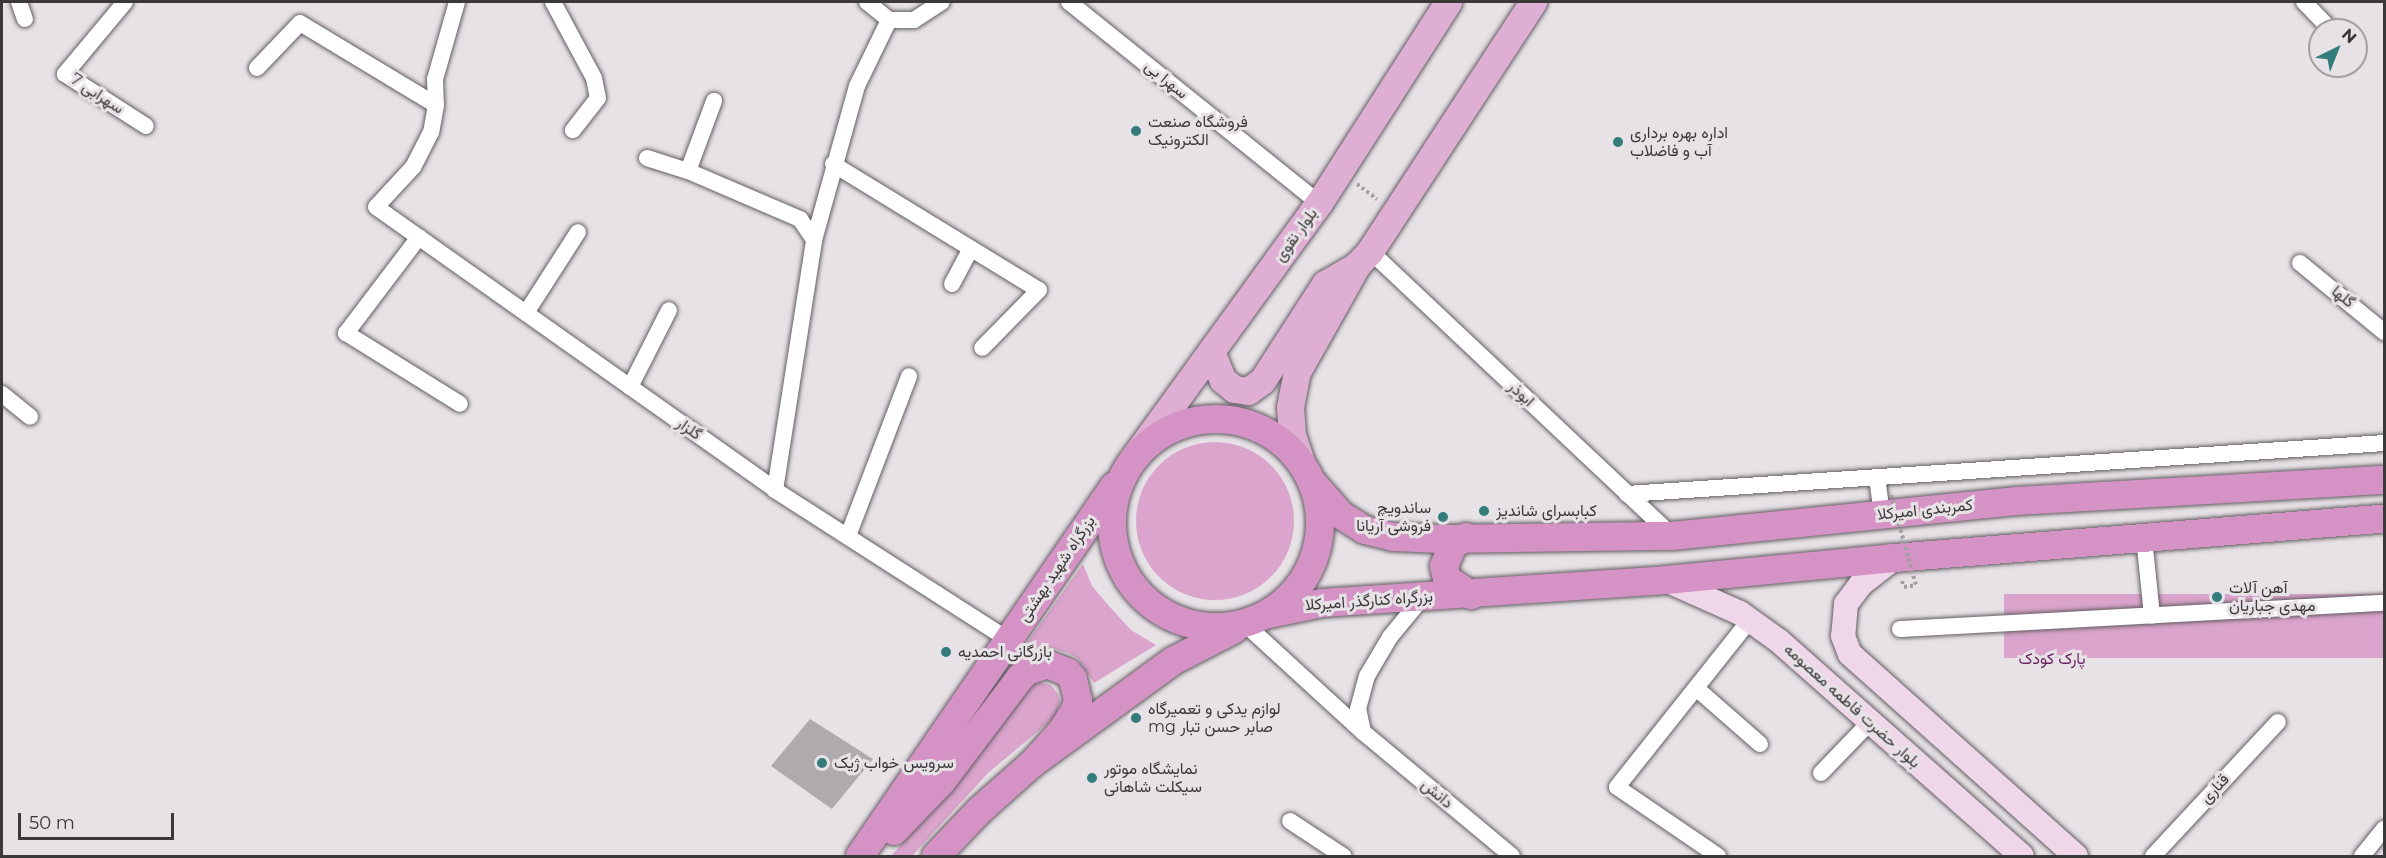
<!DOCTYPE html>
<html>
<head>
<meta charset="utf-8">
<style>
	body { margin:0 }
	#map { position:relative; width:2386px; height:858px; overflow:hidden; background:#e7e2e6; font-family:Montserrat,Vazirmatn,sans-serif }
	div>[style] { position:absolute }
	.green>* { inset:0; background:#daa4cc; transform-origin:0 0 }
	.round { border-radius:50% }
	.building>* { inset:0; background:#afaaad }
	.path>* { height:4px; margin-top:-2px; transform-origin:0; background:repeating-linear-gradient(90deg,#a29ea1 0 3px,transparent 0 6px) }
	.roads { filter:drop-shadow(0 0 2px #635e62) drop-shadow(0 0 2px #635e62) }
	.minor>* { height:16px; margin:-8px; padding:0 8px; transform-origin:8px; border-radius:8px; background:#fff }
	.secondary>* { height:24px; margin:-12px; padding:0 12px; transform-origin:12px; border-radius:12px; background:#efd6e9 }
	.primary>* { height:27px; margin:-13.5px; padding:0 13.5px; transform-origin:13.5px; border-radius:13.5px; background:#dfaed3 }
	.trunk>* { height:28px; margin:-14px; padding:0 14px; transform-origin:14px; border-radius:14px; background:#d493c4 }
	.trunk>.ring { margin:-14px; padding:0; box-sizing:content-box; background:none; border:28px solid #d493c4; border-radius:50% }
	.path-bridge>* { height:4px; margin-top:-2px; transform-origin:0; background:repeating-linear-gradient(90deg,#a29ea1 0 3px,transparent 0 6px) }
	.dots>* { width:16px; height:16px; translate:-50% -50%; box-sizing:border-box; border:3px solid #e7e2e6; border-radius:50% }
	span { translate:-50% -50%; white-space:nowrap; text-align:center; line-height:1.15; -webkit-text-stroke:6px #e7e2e6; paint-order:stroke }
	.street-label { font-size:16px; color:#3b383a }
	.poi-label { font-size:16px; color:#3b383a }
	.left { translate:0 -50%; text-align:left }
	.right { translate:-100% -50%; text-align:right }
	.park-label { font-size:16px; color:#6e1f5f }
	.frame { position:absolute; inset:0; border:3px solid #3b383a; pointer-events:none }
	.north { position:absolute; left:2308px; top:18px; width:60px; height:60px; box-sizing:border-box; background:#e7e2e6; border:2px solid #a29ea1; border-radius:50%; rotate:43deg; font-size:16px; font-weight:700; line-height:24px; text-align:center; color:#3b383a }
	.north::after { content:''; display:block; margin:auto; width:21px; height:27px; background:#337c7b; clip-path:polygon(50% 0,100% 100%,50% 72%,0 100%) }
	.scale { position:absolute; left:18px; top:813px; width:156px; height:27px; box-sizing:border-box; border:3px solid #3b383a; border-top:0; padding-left:8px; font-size:18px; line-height:21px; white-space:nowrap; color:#3b383a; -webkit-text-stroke:4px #e7e2e6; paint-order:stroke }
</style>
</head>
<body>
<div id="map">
	<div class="green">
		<i class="round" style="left:1136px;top:442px;width:158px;height:158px"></i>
		<i style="clip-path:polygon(1083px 564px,1092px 586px,1109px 606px,1131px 630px,1156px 645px,1094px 683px,1077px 658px,1070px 654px,1050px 647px,1033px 650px,1022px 659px,940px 765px)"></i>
		<i style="left:2384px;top:594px;width:64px;height:380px;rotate:90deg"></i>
		<i style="clip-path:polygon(1039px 682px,1051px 685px,1058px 694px,1060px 702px,1055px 717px,988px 773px,912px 856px,891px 856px,947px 792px,1032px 685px)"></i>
	</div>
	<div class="building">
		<i style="clip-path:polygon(810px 719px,873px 759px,832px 809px,771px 766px)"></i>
	</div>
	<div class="path">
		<i style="left:1357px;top:184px;width:25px;rotate:37deg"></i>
		<i style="left:1902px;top:581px;width:6px;rotate:72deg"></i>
		<i style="left:1904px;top:587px;width:12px;rotate:-9deg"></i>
	</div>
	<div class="roads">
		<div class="minor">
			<i style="left:19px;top:2px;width:18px;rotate:71deg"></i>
			<i style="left:125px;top:2px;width:94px;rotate:129.8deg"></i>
			<i style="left:65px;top:74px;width:96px;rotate:32.7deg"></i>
			<i style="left:457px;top:2px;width:80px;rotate:105.9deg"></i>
			<i style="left:435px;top:79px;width:26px;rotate:88deg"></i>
			<i style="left:436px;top:105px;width:27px;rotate:100deg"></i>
			<i style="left:431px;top:132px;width:39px;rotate:117deg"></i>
			<i style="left:413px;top:167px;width:54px;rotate:132.8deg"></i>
			<i style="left:376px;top:207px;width:489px;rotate:35.3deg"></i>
			<i style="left:775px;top:490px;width:278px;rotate:32.7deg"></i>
			<i style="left:553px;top:2px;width:86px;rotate:61.7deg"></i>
			<i style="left:594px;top:78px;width:20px;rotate:79deg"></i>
			<i style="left:598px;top:98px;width:41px;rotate:128deg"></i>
			<i style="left:867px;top:2px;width:28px;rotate:39deg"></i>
			<i style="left:889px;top:20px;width:25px"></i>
			<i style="left:914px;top:20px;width:33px;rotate:-33deg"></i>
			<i style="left:1069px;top:2px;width:321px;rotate:38.8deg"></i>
			<i style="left:2304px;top:2px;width:39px;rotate:46deg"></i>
			<i style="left:257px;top:68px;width:62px;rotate:-46.3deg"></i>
			<i style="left:300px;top:23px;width:159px;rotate:31.1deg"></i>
			<i style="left:647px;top:158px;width:43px;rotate:17.6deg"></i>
			<i style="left:688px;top:171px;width:122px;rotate:23.2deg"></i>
			<i style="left:800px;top:219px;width:25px;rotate:56deg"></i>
			<i style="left:833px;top:164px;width:241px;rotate:31.5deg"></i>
			<i style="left:1039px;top:290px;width:81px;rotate:134.5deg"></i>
			<i style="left:688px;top:171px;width:75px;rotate:-69.6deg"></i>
			<i style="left:419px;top:237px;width:121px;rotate:127.2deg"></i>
			<i style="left:346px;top:333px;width:134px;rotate:31.9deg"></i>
			<i style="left:1370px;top:251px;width:415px;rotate:43.3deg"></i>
			<i style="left:2300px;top:263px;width:109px;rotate:39.4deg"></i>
			<i style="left:952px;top:284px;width:40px;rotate:-62deg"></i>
			<i style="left:526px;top:313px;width:96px;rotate:-57.3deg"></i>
			<i style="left:630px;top:387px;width:86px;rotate:-63.1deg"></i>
			<i style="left:2px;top:394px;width:36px;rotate:39deg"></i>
			<i style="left:1877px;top:478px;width:36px;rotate:82deg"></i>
			<i style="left:775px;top:490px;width:253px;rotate:-81.1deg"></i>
			<i style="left:814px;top:240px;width:160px;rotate:-74.4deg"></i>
			<i style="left:857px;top:86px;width:73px;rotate:-64.1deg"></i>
			<i style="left:1627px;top:494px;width:759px;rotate:-3.85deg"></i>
			<i style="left:848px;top:536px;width:171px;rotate:-69.1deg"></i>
			<i style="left:2144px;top:538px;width:78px;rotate:84.1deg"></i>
			<i style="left:1245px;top:624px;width:160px;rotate:42.5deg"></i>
			<i style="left:1363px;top:732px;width:24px;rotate:-102deg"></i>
			<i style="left:1358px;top:709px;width:34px;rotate:-75deg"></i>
			<i style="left:1367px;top:676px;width:45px;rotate:-59.5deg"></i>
			<i style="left:1390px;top:637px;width:52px;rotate:-50.5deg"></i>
			<i style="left:1900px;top:629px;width:485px;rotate:-3.1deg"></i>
			<i style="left:1696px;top:688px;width:85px;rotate:41.2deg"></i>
			<i style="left:1363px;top:732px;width:194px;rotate:39.8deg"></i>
			<i style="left:1821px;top:773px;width:71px;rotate:-46.1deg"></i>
			<i style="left:1290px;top:821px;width:64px;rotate:33.4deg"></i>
			<i style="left:1718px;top:856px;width:122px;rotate:-145.7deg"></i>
			<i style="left:1617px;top:787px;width:213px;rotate:-51.5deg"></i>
			<i style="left:2153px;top:856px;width:183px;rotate:-47deg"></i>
			<i style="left:2362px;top:856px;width:35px;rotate:-51deg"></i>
		</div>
		<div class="secondary">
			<i style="left:1894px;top:558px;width:42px;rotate:141.8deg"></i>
			<i style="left:1861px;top:584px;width:25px;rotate:127deg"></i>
			<i style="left:1846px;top:604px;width:32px;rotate:95deg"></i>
			<i style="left:1843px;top:636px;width:19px;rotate:69deg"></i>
			<i style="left:1850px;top:654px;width:303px;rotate:41.8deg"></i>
			<i style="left:1666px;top:580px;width:81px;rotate:24deg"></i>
			<i style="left:1740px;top:613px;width:48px;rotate:35.7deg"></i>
			<i style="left:1779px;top:641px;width:324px;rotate:41.5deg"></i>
		</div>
		<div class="primary">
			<i style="left:1211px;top:351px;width:31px;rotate:68deg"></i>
			<i style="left:1223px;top:380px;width:14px;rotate:39deg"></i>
			<i style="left:1234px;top:389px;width:14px;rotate:8deg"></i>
			<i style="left:1248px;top:391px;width:17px;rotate:-36deg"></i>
			<i style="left:1262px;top:381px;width:116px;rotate:-57deg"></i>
			<i style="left:1325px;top:284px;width:36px;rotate:-30deg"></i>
			<i style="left:1132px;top:460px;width:318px;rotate:-54deg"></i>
			<i style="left:1319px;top:203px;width:239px;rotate:-57.3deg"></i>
			<i style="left:1301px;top:462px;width:28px;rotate:-108deg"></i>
			<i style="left:1292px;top:435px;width:28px;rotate:-94deg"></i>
			<i style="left:1290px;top:407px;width:36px;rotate:-79deg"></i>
			<i style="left:1297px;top:372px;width:123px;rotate:-60.7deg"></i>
			<i style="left:1357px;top:265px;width:19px;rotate:-47deg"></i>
			<i style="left:1370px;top:251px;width:298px;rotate:-56.8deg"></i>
		</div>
		<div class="trunk">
			<i class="ring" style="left:1112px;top:419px;width:180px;height:180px"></i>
			<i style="left:1312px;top:482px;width:44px;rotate:48.7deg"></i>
			<i style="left:1341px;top:515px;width:28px;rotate:32deg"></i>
			<i style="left:1365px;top:530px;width:29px;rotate:14deg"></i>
			<i style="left:1393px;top:537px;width:50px;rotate:2.3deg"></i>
			<i style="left:1443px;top:539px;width:229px;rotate:-0.8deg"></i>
			<i style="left:1672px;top:536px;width:347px;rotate:-5.8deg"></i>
			<i style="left:2017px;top:501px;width:368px;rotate:-3.3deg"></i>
			<i style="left:1466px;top:537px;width:15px;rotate:148deg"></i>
			<i style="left:1453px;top:545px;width:23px;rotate:113deg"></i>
			<i style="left:1444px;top:566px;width:13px;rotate:77deg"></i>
			<i style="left:1447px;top:579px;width:29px;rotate:34deg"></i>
			<i style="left:1269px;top:614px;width:54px;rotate:-11.7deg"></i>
			<i style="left:1322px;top:603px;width:345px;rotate:-3.8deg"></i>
			<i style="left:1666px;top:580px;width:229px;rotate:-5.5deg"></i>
			<i style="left:1894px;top:558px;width:492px;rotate:-4.6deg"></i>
			<i style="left:894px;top:831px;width:69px;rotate:-46.2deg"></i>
			<i style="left:942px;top:781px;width:129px;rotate:-52.9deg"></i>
			<i style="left:1020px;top:678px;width:10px;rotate:-45deg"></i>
			<i style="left:1027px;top:671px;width:21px;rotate:-19deg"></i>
			<i style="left:1047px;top:664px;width:22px;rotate:22deg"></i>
			<i style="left:1067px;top:672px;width:9px;rotate:49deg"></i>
			<i style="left:1073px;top:679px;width:22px;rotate:77deg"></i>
			<i style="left:1078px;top:700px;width:10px;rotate:107deg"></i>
			<i style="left:1075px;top:710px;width:26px;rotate:122deg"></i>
			<i style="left:1061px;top:732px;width:42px;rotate:132.1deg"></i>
			<i style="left:860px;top:856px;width:449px;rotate:-55.5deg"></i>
			<i style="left:936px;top:856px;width:64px;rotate:-46.3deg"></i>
			<i style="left:980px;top:810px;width:71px;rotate:-41.6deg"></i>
			<i style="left:1033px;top:763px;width:173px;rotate:-36.1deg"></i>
			<i style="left:1173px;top:661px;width:68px;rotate:-27.3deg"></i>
		</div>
	</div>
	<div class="path-bridge">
		<i style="left:1891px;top:495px;width:93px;rotate:74.5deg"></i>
	</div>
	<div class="dots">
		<i style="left:1136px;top:131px;background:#337c7b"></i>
		<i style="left:1618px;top:142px;background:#337c7b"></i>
		<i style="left:1484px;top:511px;background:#337c7b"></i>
		<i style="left:1443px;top:517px;background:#337c7b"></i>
		<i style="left:2217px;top:597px;background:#337c7b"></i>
		<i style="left:946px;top:652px;background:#337c7b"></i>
		<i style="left:1136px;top:718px;background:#337c7b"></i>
		<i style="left:822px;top:763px;background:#337c7b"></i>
		<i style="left:1092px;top:778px;background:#337c7b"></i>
	</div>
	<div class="street-label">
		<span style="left:1166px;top:80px;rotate:39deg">سهرا بی</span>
		<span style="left:97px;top:94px;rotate:33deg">سهرابی 7</span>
		<span style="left:1296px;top:235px;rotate:-54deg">بلوار نقوی</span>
		<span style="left:2343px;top:297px;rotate:39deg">گلها</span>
		<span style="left:1521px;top:394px;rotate:43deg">ابوذر</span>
		<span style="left:689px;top:429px;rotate:35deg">گلزار</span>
		<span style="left:1925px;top:510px;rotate:-6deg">کمربندی امیرکلا</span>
		<span style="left:1057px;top:569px;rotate:-56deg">بزرگراه شهید بهشتی</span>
		<span style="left:1369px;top:601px;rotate:-4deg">بزرگراه کنارگذر امیرکلا</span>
		<span style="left:1852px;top:706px;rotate:42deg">بلوار حضرت فاطمه معصومه</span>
		<span style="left:2215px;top:789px;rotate:-47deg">قناری</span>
		<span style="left:1437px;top:794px;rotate:40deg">دانش</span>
	</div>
	<div class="poi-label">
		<span class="left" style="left:1148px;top:131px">فروشگاه صنعت<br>الکترونیک</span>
		<span class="left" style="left:1630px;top:142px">اداره بهره برداری<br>آب و فاضلاب</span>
		<span class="right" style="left:1431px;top:517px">ساندویچ<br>فروشی آریانا</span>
		<span class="left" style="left:1496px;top:511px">کبابسرای شاندیز</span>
		<span class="left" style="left:2229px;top:597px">آهن آلات<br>مهدی جباریان</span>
		<span class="left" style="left:958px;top:652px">بازرگانی احمدیه</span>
		<span class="left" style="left:1148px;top:718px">لوازم یدکی و تعمیرگاه<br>mg صابر حسن تبار</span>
		<span class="left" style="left:834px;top:763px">سرویس خواب ژیک</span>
		<span class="left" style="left:1104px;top:778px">نمایشگاه موتور<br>سیکلت شاهانی</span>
	</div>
	<div class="park-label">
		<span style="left:2052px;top:659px">پارک کودک</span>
	</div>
	<div class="frame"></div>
	<div class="north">N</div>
	<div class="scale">50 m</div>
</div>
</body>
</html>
